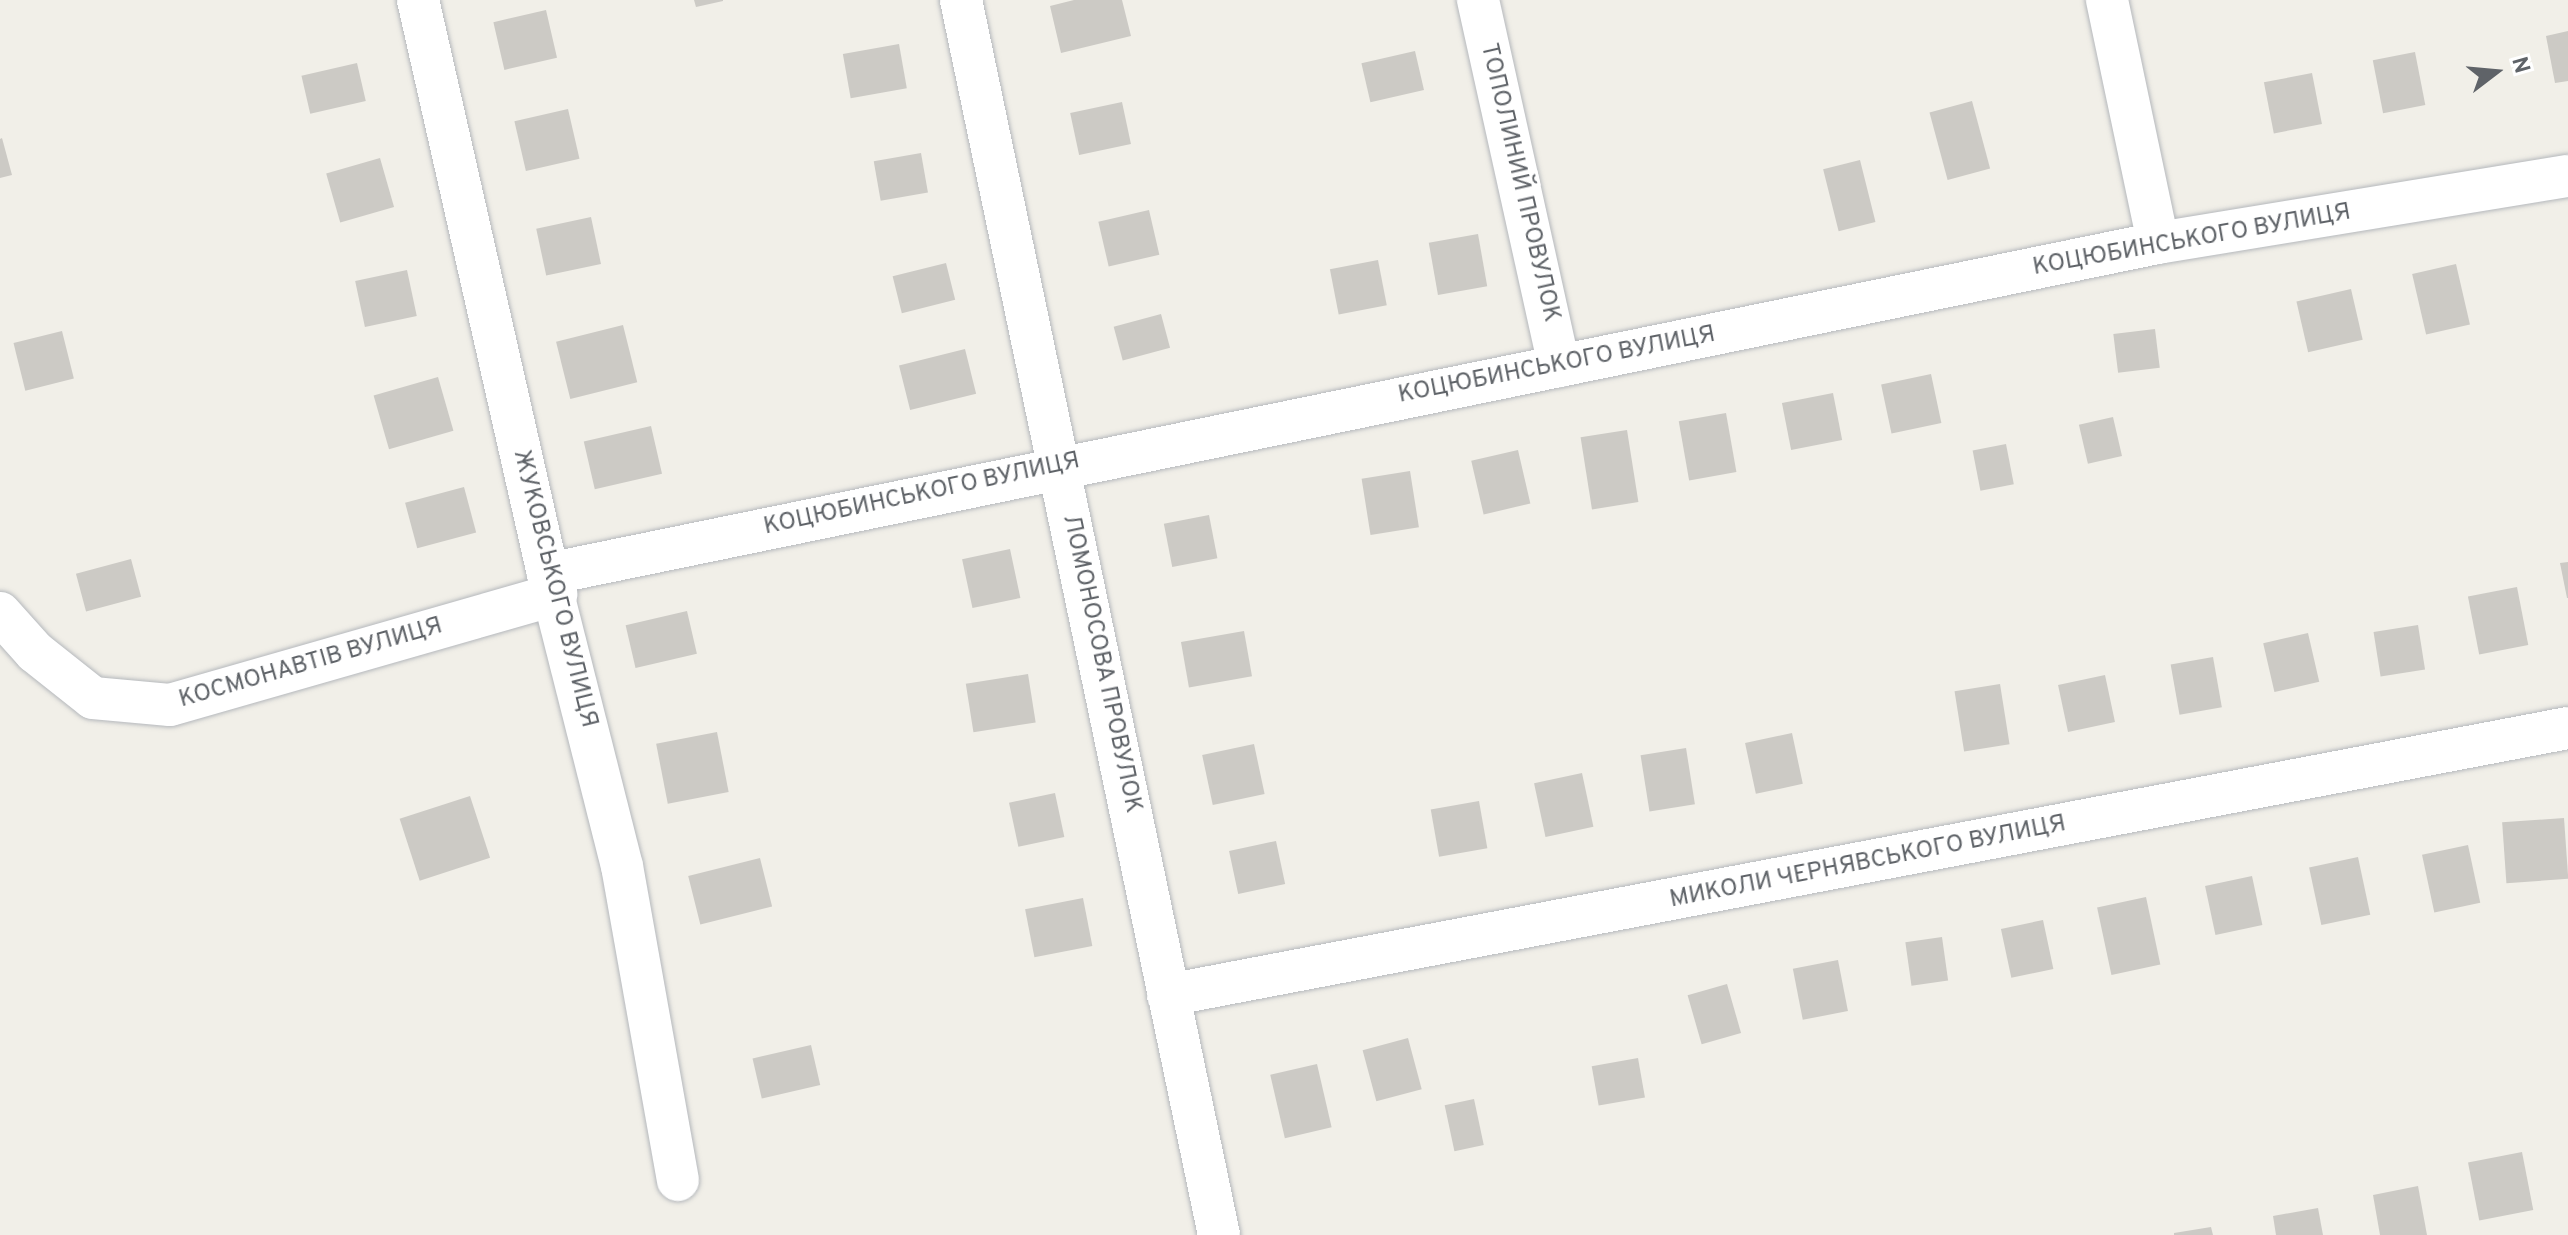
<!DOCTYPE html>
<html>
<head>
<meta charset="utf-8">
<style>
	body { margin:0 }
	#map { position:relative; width:2568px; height:1235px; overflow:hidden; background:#f1efe8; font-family:Overpass,sans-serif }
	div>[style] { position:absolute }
	.building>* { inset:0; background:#cccac5; transform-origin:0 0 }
	.roads { filter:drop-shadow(0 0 2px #b5b8bc) drop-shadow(0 0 2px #b5b8bc) }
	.minor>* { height:42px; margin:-21px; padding:0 21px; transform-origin:21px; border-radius:21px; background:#fff }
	span { translate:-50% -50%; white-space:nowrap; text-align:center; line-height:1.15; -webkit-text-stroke:6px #fff; paint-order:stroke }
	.street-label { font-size:24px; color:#5f6368 }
	.north { position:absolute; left:2456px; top:32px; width:80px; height:80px; -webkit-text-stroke:6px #fff; paint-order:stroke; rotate:74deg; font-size:22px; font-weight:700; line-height:32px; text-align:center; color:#5f6368 }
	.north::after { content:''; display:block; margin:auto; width:28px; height:36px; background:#5f6368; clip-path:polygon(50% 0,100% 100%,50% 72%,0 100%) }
</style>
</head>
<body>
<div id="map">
	<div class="building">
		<i style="clip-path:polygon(694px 0,723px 0,723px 1px,696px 7px)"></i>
		<i style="clip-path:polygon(1074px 0,1122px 0,1131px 36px,1061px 53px,1050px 6px)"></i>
		<i style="left:546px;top:10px;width:49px;height:54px;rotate:77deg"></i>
		<i style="clip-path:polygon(2568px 31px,2568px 81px,2555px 83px,2546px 36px)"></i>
		<i style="left:899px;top:44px;width:45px;height:57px;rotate:80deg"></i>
		<i style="left:1415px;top:51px;width:40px;height:55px;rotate:77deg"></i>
		<i style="left:2415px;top:52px;width:54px;height:43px;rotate:79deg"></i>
		<i style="left:357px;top:63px;width:39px;height:57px;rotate:77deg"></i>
		<i style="left:2312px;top:73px;width:52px;height:49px;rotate:79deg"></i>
		<i style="left:1972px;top:101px;width:70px;height:44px;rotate:75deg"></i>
		<i style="left:1122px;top:102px;width:43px;height:53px;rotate:78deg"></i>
		<i style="left:568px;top:109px;width:51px;height:55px;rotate:77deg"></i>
		<i style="clip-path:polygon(2px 138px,12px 175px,0 178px,0 139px)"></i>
		<i style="left:921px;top:153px;width:40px;height:48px;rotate:80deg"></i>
		<i style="left:380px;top:158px;width:51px;height:56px;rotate:74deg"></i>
		<i style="left:1860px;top:160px;width:64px;height:38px;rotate:76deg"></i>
		<i style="left:1149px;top:210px;width:46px;height:52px;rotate:77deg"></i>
		<i style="left:591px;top:217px;width:48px;height:56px;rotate:78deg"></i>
		<i style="left:1478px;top:234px;width:53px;height:50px;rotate:80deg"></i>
		<i style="left:1378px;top:260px;width:46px;height:49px;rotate:79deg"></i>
		<i style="left:946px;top:263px;width:38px;height:55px;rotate:76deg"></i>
		<i style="left:2456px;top:264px;width:62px;height:45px;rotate:77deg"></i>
		<i style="left:407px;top:270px;width:47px;height:53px;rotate:78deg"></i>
		<i style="left:2351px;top:289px;width:52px;height:56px;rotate:77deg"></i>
		<i style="left:1161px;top:314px;width:35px;height:49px;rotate:75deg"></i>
		<i style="left:623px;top:325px;width:59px;height:69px;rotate:76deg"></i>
		<i style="left:2155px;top:329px;width:39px;height:42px;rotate:83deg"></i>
		<i style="left:62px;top:331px;width:49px;height:50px;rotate:76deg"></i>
		<i style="left:965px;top:349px;width:46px;height:68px;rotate:76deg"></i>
		<i style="left:1931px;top:374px;width:50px;height:51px;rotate:78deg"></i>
		<i style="left:438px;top:377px;width:56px;height:67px;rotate:74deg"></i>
		<i style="left:1833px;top:393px;width:48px;height:52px;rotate:79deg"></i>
		<i style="left:1726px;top:413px;width:60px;height:48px;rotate:80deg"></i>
		<i style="left:2113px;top:417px;width:40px;height:35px;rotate:77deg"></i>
		<i style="left:651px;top:426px;width:49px;height:69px;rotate:77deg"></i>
		<i style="left:1627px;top:430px;width:73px;height:47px;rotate:81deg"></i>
		<i style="left:2006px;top:444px;width:41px;height:34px;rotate:79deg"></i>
		<i style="left:1518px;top:450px;width:55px;height:48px;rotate:77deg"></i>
		<i style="left:1410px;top:471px;width:57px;height:49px;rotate:81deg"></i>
		<i style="left:464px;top:487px;width:47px;height:61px;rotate:75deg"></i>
		<i style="left:1209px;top:515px;width:44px;height:46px;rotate:79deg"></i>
		<i style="left:1010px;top:549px;width:50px;height:49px;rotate:78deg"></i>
		<i style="left:131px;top:559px;width:39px;height:57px;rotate:75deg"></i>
		<i style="clip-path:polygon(2568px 562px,2568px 598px,2567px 598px,2560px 563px)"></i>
		<i style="left:2517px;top:587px;width:59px;height:50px;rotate:79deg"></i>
		<i style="left:687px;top:611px;width:44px;height:63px;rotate:77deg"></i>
		<i style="left:2418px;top:625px;width:45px;height:45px;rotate:81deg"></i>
		<i style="left:1244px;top:631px;width:46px;height:64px;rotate:80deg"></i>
		<i style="left:2308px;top:633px;width:50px;height:46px;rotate:77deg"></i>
		<i style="left:2213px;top:657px;width:51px;height:43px;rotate:80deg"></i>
		<i style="left:1028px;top:674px;width:49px;height:63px;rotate:81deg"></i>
		<i style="left:2105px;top:675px;width:48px;height:48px;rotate:78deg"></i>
		<i style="left:2000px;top:684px;width:61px;height:46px;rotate:81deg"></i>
		<i style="left:717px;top:732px;width:61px;height:62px;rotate:79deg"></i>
		<i style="left:1792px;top:733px;width:52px;height:48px;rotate:78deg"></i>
		<i style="left:1254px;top:744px;width:51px;height:53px;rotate:78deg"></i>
		<i style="left:1686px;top:748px;width:57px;height:46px;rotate:81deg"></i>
		<i style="left:1582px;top:773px;width:55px;height:49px;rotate:78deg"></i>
		<i style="left:1055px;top:793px;width:45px;height:47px;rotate:78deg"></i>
		<i style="left:470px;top:796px;width:65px;height:74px;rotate:72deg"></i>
		<i style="left:1479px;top:801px;width:48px;height:49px;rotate:80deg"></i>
		<i style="left:2564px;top:818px;width:61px;height:62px;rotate:86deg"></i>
		<i style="left:1276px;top:841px;width:44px;height:48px;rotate:78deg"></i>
		<i style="left:2468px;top:845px;width:59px;height:47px;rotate:78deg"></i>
		<i style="left:2358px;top:857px;width:59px;height:50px;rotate:78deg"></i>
		<i style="left:760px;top:858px;width:50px;height:74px;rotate:76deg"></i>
		<i style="left:2252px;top:876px;width:50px;height:48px;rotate:78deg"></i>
		<i style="left:2146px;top:897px;width:69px;height:50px;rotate:78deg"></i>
		<i style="left:1083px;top:898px;width:49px;height:59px;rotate:79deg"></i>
		<i style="left:2043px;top:920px;width:50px;height:43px;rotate:78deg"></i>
		<i style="left:1942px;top:937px;width:44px;height:37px;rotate:82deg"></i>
		<i style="left:1838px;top:960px;width:52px;height:46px;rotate:79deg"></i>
		<i style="left:1727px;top:984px;width:51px;height:41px;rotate:74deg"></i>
		<i style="left:1408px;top:1038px;width:53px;height:47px;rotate:75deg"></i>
		<i style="left:811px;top:1045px;width:41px;height:60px;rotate:77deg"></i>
		<i style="left:1638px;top:1058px;width:40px;height:47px;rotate:80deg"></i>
		<i style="left:1317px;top:1064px;width:65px;height:48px;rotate:77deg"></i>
		<i style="left:1474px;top:1099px;width:47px;height:30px;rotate:78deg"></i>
		<i style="left:2522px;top:1152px;width:59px;height:55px;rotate:79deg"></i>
		<i style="clip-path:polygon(2418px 1186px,2427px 1235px,2380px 1235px,2373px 1195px)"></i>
		<i style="clip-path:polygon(2318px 1208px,2323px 1235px,2276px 1235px,2273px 1216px)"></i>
		<i style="clip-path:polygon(2211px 1227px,2213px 1235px,2174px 1235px,2174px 1233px)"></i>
	</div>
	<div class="roads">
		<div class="minor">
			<i style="left:418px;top:0;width:589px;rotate:77.24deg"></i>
			<i style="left:548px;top:574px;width:301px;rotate:75.8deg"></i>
			<i style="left:622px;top:866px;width:319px;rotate:79.9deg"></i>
			<i style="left:961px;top:0;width:1262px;rotate:78.2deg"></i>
			<i style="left:1478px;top:0;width:375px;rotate:77.5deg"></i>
			<i style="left:2107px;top:0;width:248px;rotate:78.1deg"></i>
			<i style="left:548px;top:574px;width:1644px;rotate:-11.62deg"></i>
			<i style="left:2158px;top:243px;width:415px;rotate:-9.3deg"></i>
			<i style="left:0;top:613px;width:52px;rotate:48.1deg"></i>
			<i style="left:35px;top:652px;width:74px;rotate:38.4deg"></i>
			<i style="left:93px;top:698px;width:77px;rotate:5.2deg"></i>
			<i style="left:170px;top:705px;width:402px;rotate:-16deg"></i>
			<i style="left:1168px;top:995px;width:1425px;rotate:-10.8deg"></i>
		</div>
	</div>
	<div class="street-label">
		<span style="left:1519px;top:183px;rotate:77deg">ТОПОЛИНИЙ ПРОВУЛОК</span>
		<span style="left:2192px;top:241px;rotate:-10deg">КОЦЮБИНСЬКОГО ВУЛИЦЯ</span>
		<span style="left:1557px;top:366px;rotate:-11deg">КОЦЮБИНСЬКОГО ВУЛИЦЯ</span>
		<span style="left:922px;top:495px;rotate:-12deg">КОЦЮБИНСЬКОГО ВУЛИЦЯ</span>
		<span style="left:554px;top:589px;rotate:76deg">ЖУКОВСЬКОГО ВУЛИЦЯ</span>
		<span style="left:311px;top:664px;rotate:-16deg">КОСМОНАВТІВ ВУЛИЦЯ</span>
		<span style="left:1101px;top:664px;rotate:78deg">ЛОМОНОСОВА ПРОВУЛОК</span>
		<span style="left:1868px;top:863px;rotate:-11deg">МИКОЛИ ЧЕРНЯВСЬКОГО ВУЛИЦЯ</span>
	</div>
	<div class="north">N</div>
</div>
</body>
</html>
